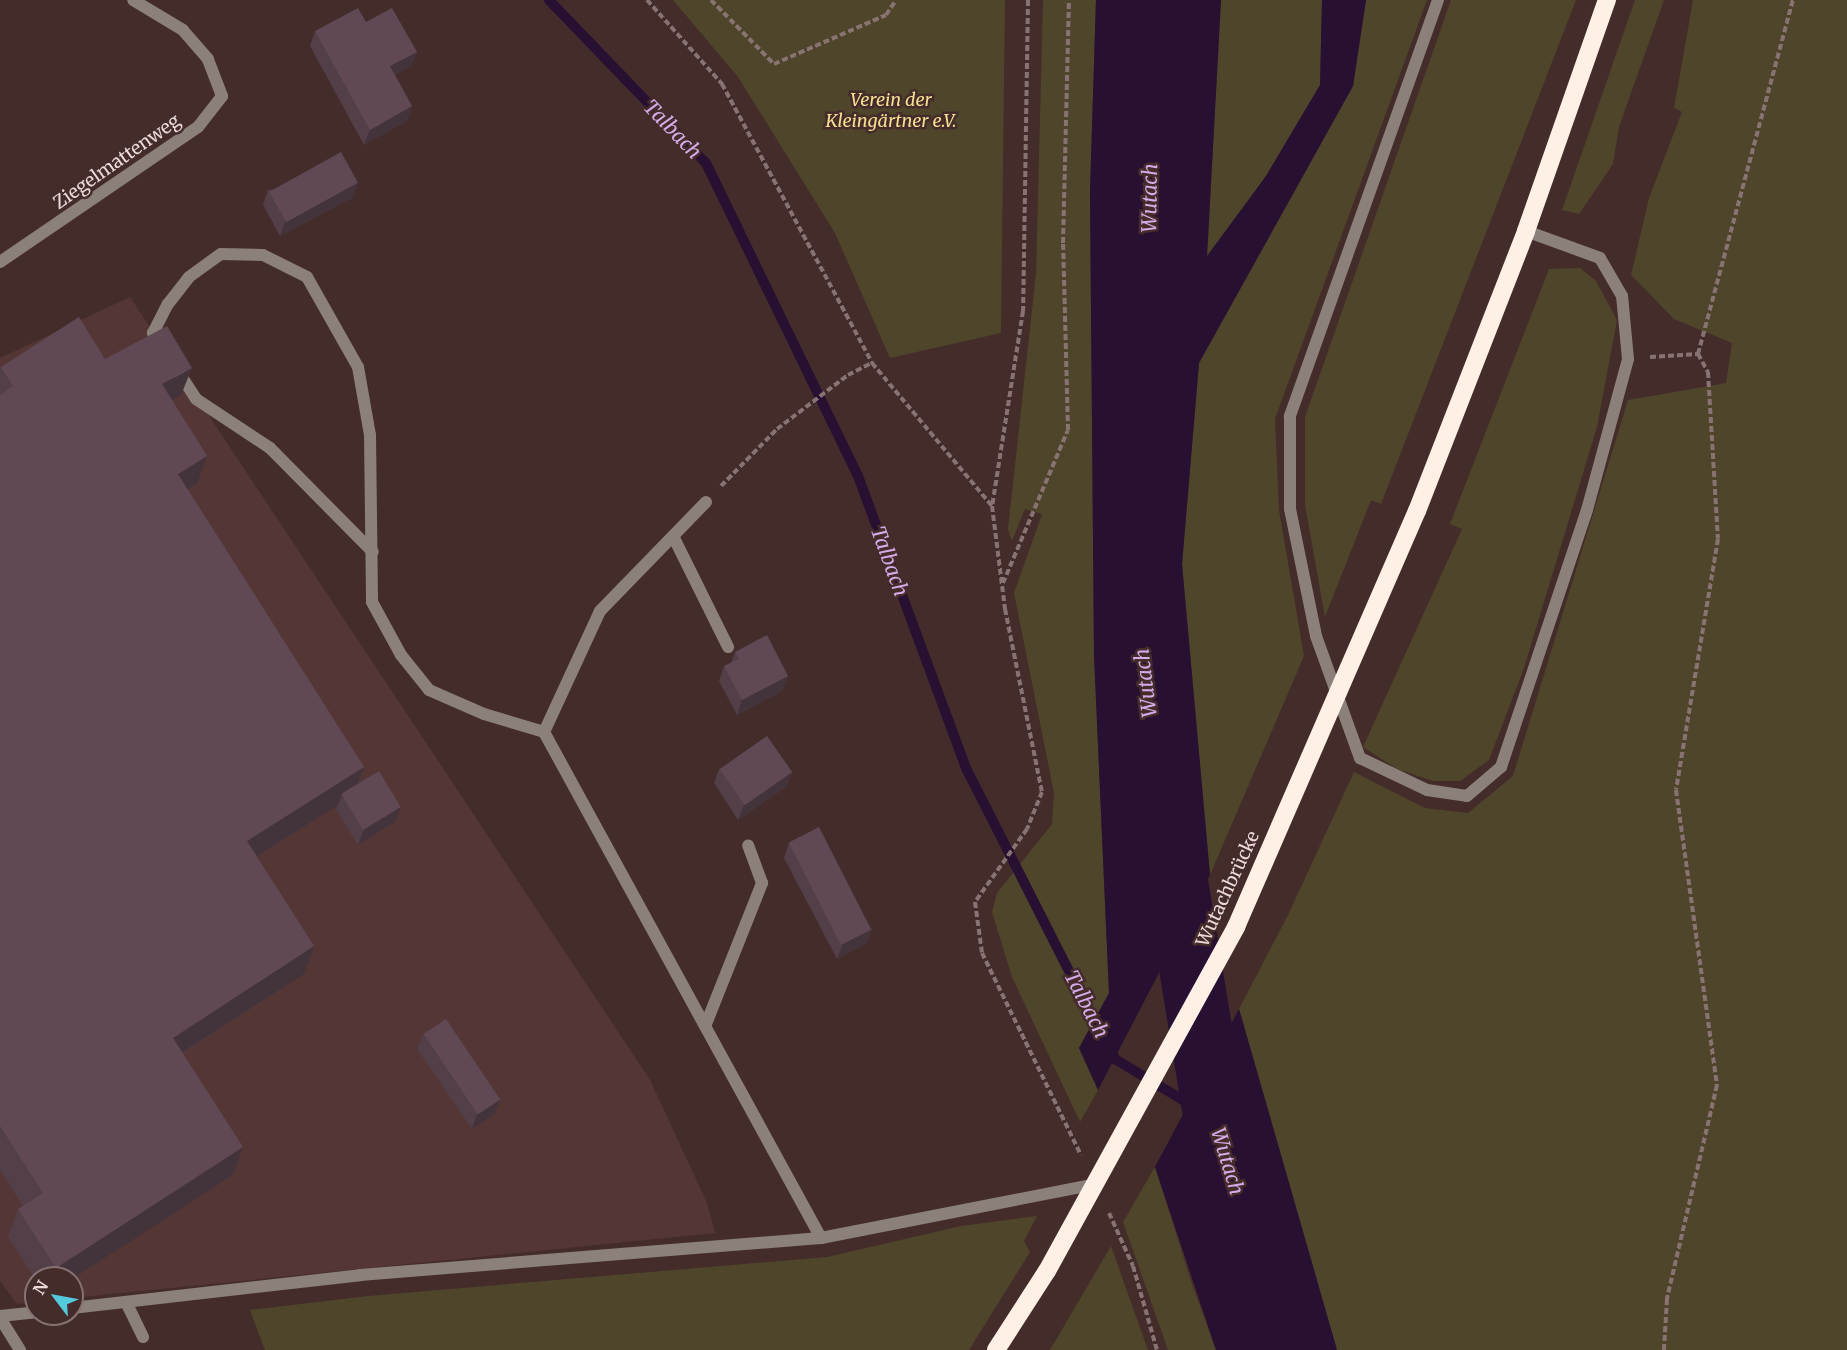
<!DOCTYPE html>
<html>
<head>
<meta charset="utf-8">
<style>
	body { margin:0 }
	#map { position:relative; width:1847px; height:1350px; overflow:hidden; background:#442c2a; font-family:Merriweather,serif }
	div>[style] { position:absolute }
	.built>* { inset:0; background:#543735 }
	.green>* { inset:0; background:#4e452a }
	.water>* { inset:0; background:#281032 }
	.stream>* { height:10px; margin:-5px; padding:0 5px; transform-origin:5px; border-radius:5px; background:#281032 }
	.river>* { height:63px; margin:-31.5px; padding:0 31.5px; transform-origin:31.5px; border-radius:31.5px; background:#281032 }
	.path>* { height:4px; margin-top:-2px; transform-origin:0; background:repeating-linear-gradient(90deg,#887372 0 6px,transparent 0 9px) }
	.lane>* { height:12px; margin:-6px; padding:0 6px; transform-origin:6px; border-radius:6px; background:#8b817a }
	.street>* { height:12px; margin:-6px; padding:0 6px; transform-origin:6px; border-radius:6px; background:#8b817a }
	.highway>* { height:18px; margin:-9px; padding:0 9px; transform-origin:9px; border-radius:9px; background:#fff0e6 }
	.wall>* { inset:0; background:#533f48 }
	.shaded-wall>* { inset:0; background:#43333b }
	.building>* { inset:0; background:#604954; transform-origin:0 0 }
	span { translate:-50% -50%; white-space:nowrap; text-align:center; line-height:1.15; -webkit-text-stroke:5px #442c2a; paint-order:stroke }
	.park-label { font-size:18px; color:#f7df92; font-style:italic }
	.street-label { font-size:18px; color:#eadad9 }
	.water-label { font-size:20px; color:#d6abea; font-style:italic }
	.north { position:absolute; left:24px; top:1266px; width:60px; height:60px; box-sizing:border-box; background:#442c2a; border:2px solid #867270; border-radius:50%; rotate:302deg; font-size:16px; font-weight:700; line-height:24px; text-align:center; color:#eadad9 }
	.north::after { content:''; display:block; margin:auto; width:21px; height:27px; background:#55cadf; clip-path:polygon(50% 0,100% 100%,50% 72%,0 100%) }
</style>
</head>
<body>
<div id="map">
	<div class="built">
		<i style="clip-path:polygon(130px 297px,650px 1080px,707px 1203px,715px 1233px,72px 1298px,72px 1278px,36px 1278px,36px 1302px,17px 1304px,0 1281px,0 358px)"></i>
	</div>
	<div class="green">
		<i style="clip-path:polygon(673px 0,1005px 0,1001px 333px,890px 358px,835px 233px,738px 77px)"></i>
		<i style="clip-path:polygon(1043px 0,1096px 0,1090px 191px,1094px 655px,1109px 993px,1079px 1048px,1098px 1090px,1080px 1122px,1012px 977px,992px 912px,997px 893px,1052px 824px,1054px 793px,1014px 593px,1042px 514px,1025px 509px,1012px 541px,1008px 529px,1036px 273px)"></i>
		<i style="clip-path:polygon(1221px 0,1322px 0,1320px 85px,1266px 176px,1207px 258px)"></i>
		<i style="clip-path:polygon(1366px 0,1427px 0,1275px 419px,1279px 510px,1304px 656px,1210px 875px,1182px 564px,1199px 363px,1353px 86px)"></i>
		<i style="clip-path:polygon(1451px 0,1576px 0,1381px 504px,1371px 500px,1325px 617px,1305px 505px,1305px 417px)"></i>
		<i style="clip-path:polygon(1635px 0,1664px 0,1619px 127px,1613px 164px,1579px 214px,1562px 210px)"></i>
		<i style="clip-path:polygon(1693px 0,1847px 0,1847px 1350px,1337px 1350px,1239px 1009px,1288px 915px,1354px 772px,1425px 808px,1468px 813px,1513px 776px,1628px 400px,1726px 383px,1732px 343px,1674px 319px,1631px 275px,1649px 198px,1682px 112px,1674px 108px)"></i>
		<i style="clip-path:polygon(1580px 268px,1596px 281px,1617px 320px,1597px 427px,1524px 668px,1489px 760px,1460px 781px,1433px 781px,1397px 769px,1363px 747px,1462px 529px,1450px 524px,1549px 269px)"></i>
		<i style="clip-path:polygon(1155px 1167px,1192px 1284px,1216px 1350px,1168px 1350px,1123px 1222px)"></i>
		<i style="clip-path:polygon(1037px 1216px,1024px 1241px,1030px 1252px,969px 1350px,265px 1350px,250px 1310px,368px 1296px,827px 1257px,961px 1226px)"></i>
		<i style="clip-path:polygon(1111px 1246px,1148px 1350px,1050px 1350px)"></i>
	</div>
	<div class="water">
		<i style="clip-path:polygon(1096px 0,1221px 0,1207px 256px,1266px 176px,1320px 85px,1322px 0,1366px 0,1353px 86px,1199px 363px,1182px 564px,1210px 875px,1098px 1090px,1079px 1048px,1109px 993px,1094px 655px,1090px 191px)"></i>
		<i style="clip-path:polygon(1239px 1009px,1337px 1350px,1216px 1350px,1155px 1167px)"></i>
	</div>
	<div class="stream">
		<i style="left:549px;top:0;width:226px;rotate:46.1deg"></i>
		<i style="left:706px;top:163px;width:348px;rotate:64.1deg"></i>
		<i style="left:858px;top:476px;width:314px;rotate:69.7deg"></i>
		<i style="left:967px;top:770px;width:294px;rotate:63.1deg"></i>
		<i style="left:1109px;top:1048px;width:13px;rotate:61deg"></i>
		<i style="left:1115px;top:1059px;width:100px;rotate:31.2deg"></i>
	</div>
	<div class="river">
		<i style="left:1170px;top:845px;width:279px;rotate:80.7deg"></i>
		<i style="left:1215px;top:1120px;width:36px;rotate:72deg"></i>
	</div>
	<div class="path">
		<i style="left:647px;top:0;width:113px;rotate:48.2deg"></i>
		<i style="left:722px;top:84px;width:317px;rotate:61.7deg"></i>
		<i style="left:872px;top:363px;width:187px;rotate:50deg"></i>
		<i style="left:711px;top:0;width:90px;rotate:45.5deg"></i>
		<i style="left:774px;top:64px;width:122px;rotate:-23.6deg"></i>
		<i style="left:886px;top:15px;width:18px;rotate:-56deg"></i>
		<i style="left:1028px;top:0;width:311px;rotate:90.9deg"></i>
		<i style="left:1023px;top:311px;width:197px;rotate:99deg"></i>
		<i style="left:992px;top:506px;width:104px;rotate:82.8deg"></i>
		<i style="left:1005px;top:609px;width:187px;rotate:78.6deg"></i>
		<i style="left:1042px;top:792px;width:40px;rotate:112deg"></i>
		<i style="left:1027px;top:829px;width:90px;rotate:125.5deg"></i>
		<i style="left:975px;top:902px;width:51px;rotate:82.2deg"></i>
		<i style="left:982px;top:953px;width:225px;rotate:63.9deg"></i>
		<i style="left:1698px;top:354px;width:367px;rotate:-75deg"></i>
		<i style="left:1650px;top:357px;width:48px;rotate:-3.6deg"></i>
		<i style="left:1698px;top:354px;width:21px;rotate:61deg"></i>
		<i style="left:1708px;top:372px;width:167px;rotate:86.6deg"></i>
		<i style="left:1718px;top:539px;width:254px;rotate:99.5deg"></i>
		<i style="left:1676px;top:790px;width:298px;rotate:82.1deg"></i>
		<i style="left:1717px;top:1085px;width:220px;rotate:103.2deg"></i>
		<i style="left:1667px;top:1299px;width:51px;rotate:93.4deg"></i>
		<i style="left:721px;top:486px;width:80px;rotate:-45.5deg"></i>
		<i style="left:777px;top:429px;width:89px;rotate:-37.3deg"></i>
		<i style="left:848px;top:375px;width:27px;rotate:-27deg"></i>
		<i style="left:1003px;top:583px;width:166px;rotate:-67deg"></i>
		<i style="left:1068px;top:430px;width:187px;rotate:-91.5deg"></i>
		<i style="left:1063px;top:243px;width:243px;rotate:-88.6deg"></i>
		<i style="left:1109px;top:1213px;width:58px;rotate:65.6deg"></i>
		<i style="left:1133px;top:1266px;width:87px;rotate:74.1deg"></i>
	</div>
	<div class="lane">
		<i style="left:1438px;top:0;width:442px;rotate:109.6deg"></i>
		<i style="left:1290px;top:416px;width:93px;rotate:90deg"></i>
		<i style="left:1290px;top:509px;width:130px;rotate:78.4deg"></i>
		<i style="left:1316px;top:636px;width:130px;rotate:70.2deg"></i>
		<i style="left:1360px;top:758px;width:74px;rotate:25.5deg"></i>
		<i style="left:1427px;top:790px;width:40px;rotate:8.5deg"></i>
		<i style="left:1467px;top:796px;width:45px;rotate:-40.5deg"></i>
		<i style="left:1501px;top:767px;width:271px;rotate:-71.5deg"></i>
		<i style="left:1587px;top:510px;width:156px;rotate:-74.8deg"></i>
		<i style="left:1628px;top:359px;width:63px;rotate:-95.4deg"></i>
		<i style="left:1622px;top:296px;width:44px;rotate:-120.1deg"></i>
		<i style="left:1600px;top:258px;width:79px;rotate:-160deg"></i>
		<i style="left:162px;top:346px;width:16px;rotate:-125deg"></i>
		<i style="left:153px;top:333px;width:33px;rotate:-63deg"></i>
		<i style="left:168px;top:304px;width:34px;rotate:-52deg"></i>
		<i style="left:189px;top:277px;width:39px;rotate:-36deg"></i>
		<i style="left:221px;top:254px;width:42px;rotate:1.4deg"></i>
		<i style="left:263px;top:255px;width:49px;rotate:26.6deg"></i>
		<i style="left:307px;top:277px;width:103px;rotate:60.5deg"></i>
		<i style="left:358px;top:367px;width:69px;rotate:80deg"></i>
		<i style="left:370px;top:435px;width:167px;rotate:89.3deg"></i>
		<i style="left:372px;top:602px;width:60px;rotate:61.3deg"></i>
		<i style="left:401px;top:655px;width:45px;rotate:51.3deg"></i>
		<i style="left:429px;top:690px;width:60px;rotate:23.6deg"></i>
		<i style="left:484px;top:714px;width:63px;rotate:16.7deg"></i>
		<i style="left:178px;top:371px;width:33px;rotate:57deg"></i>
		<i style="left:196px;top:399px;width:89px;rotate:33.5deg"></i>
		<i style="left:270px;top:448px;width:146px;rotate:45.3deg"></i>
		<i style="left:706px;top:502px;width:152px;rotate:134.2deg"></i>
		<i style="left:600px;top:611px;width:133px;rotate:114.8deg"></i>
		<i style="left:544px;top:732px;width:577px;rotate:61.3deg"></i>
		<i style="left:673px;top:536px;width:124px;rotate:63.6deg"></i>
		<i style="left:706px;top:1024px;width:152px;rotate:-68.3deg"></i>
		<i style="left:762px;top:883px;width:40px;rotate:-110.2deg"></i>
		<i style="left:126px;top:1302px;width:39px;rotate:64deg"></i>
		<i style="left:72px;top:1308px;width:290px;rotate:-6.5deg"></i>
		<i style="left:360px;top:1275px;width:462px;rotate:-4.6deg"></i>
		<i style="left:821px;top:1238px;width:280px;rotate:-11.1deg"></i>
		<i style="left:0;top:1316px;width:36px;rotate:-6deg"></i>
		<i style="left:0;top:1318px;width:38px;rotate:58deg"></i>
	</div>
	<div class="street">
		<i style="left:0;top:262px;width:240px;rotate:-34.3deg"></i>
		<i style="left:198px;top:127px;width:39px;rotate:-52deg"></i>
		<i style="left:222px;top:96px;width:40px;rotate:-111deg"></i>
		<i style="left:208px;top:59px;width:38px;rotate:-131deg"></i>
		<i style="left:183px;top:30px;width:58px;rotate:-149deg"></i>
	</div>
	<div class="highway">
		<i style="left:996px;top:1350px;width:94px;rotate:-57.2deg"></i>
		<i style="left:1047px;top:1271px;width:393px;rotate:-61.2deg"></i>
		<i style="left:1236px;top:927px;width:454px;rotate:-66.5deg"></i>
		<i style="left:1417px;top:511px;width:300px;rotate:-68.7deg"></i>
		<i style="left:1526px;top:231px;width:245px;rotate:-70.7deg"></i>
	</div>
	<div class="wall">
		<i style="clip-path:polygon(366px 22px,417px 52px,411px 66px,395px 75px,412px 106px,407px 121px,364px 145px,310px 46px,315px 31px)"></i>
		<i style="clip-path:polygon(358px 183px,352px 198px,280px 236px,263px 205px,268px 190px)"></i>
		<i style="clip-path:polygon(105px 359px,181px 395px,172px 400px,207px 456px,197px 484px,188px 490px,364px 767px,358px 785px,395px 822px,358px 845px,336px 810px,338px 805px,257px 857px,304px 974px,183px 1053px,233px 1175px,72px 1278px,36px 1278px,36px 1280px,8px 1237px,18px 1209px,23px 1206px,0 1170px,0 369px,1px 367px)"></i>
		<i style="clip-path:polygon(735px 652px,788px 676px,782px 691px,737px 715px,719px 681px,724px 666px,731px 663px)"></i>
		<i style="clip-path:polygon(719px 769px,792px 772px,786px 787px,738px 820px,714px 783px)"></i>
		<i style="clip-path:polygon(789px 843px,872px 929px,867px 943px,837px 959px,784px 858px)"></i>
		<i style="clip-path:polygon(423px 1034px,500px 1099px,495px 1114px,472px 1129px,417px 1049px)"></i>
	</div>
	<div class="shaded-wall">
		<i style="clip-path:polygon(417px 52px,411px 66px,385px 81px,390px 66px)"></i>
		<i style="clip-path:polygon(412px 106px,407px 121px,364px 145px,370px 130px)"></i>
		<i style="clip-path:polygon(358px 183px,352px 198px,280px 236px,285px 221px)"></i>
		<i style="clip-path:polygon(192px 368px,181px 395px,151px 412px,162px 384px)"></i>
		<i style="clip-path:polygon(207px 456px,197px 484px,168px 502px,178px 474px)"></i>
		<i style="clip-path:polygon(788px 676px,782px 691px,737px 715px,742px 700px)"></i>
		<i style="clip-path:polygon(364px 767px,354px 795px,342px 795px,338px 805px,237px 869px,247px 841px)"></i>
		<i style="clip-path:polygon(792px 772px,786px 787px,738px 820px,744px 805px)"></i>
		<i style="clip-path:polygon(401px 807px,395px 822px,358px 845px,364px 830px)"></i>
		<i style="clip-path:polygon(872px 929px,867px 943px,837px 959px,843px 944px)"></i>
		<i style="clip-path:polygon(314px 946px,304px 974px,163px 1065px,173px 1038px)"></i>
		<i style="clip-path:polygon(500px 1099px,495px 1114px,472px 1129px,477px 1114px)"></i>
		<i style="clip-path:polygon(243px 1147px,233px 1175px,72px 1279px,52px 1278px,56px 1268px)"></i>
	</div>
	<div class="building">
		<i style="clip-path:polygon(358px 8px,366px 22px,392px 8px,417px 52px,390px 66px,412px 106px,370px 130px,315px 31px)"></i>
		<i style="left:341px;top:152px;width:35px;height:82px;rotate:61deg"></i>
		<i style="clip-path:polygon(79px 317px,105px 359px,167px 326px,192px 368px,162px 384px,207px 456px,178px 474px,364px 767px,247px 841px,314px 946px,173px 1038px,243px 1147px,56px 1268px,18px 1209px,43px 1193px,0 1126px,0 395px,13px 386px,1px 367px)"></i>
		<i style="clip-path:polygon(767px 635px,788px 676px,742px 700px,724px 666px,739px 659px,735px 652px)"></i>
		<i style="left:767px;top:736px;width:44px;height:58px;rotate:55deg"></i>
		<i style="left:379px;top:771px;width:42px;height:44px;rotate:59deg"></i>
		<i style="left:819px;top:827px;width:115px;height:34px;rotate:63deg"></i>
		<i style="left:446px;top:1019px;width:97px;height:27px;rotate:56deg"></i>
	</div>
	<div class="park-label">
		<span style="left:891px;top:111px">Verein der<br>Kleingärtner e.V.</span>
	</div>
	<div class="street-label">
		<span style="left:117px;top:162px;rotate:-35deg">Ziegelmattenweg</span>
		<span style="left:1228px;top:889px;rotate:-65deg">Wutachbrücke</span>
	</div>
	<div class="water-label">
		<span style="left:673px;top:129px;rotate:46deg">Talbach</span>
		<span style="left:1149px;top:198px;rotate:-89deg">Wutach</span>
		<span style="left:890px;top:561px;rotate:70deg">Talbach</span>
		<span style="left:1145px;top:683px;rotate:-97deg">Wutach</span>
		<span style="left:1087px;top:1004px;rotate:63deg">Talbach</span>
		<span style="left:1228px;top:1161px;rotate:73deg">Wutach</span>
	</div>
	<div class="north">N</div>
</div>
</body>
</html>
